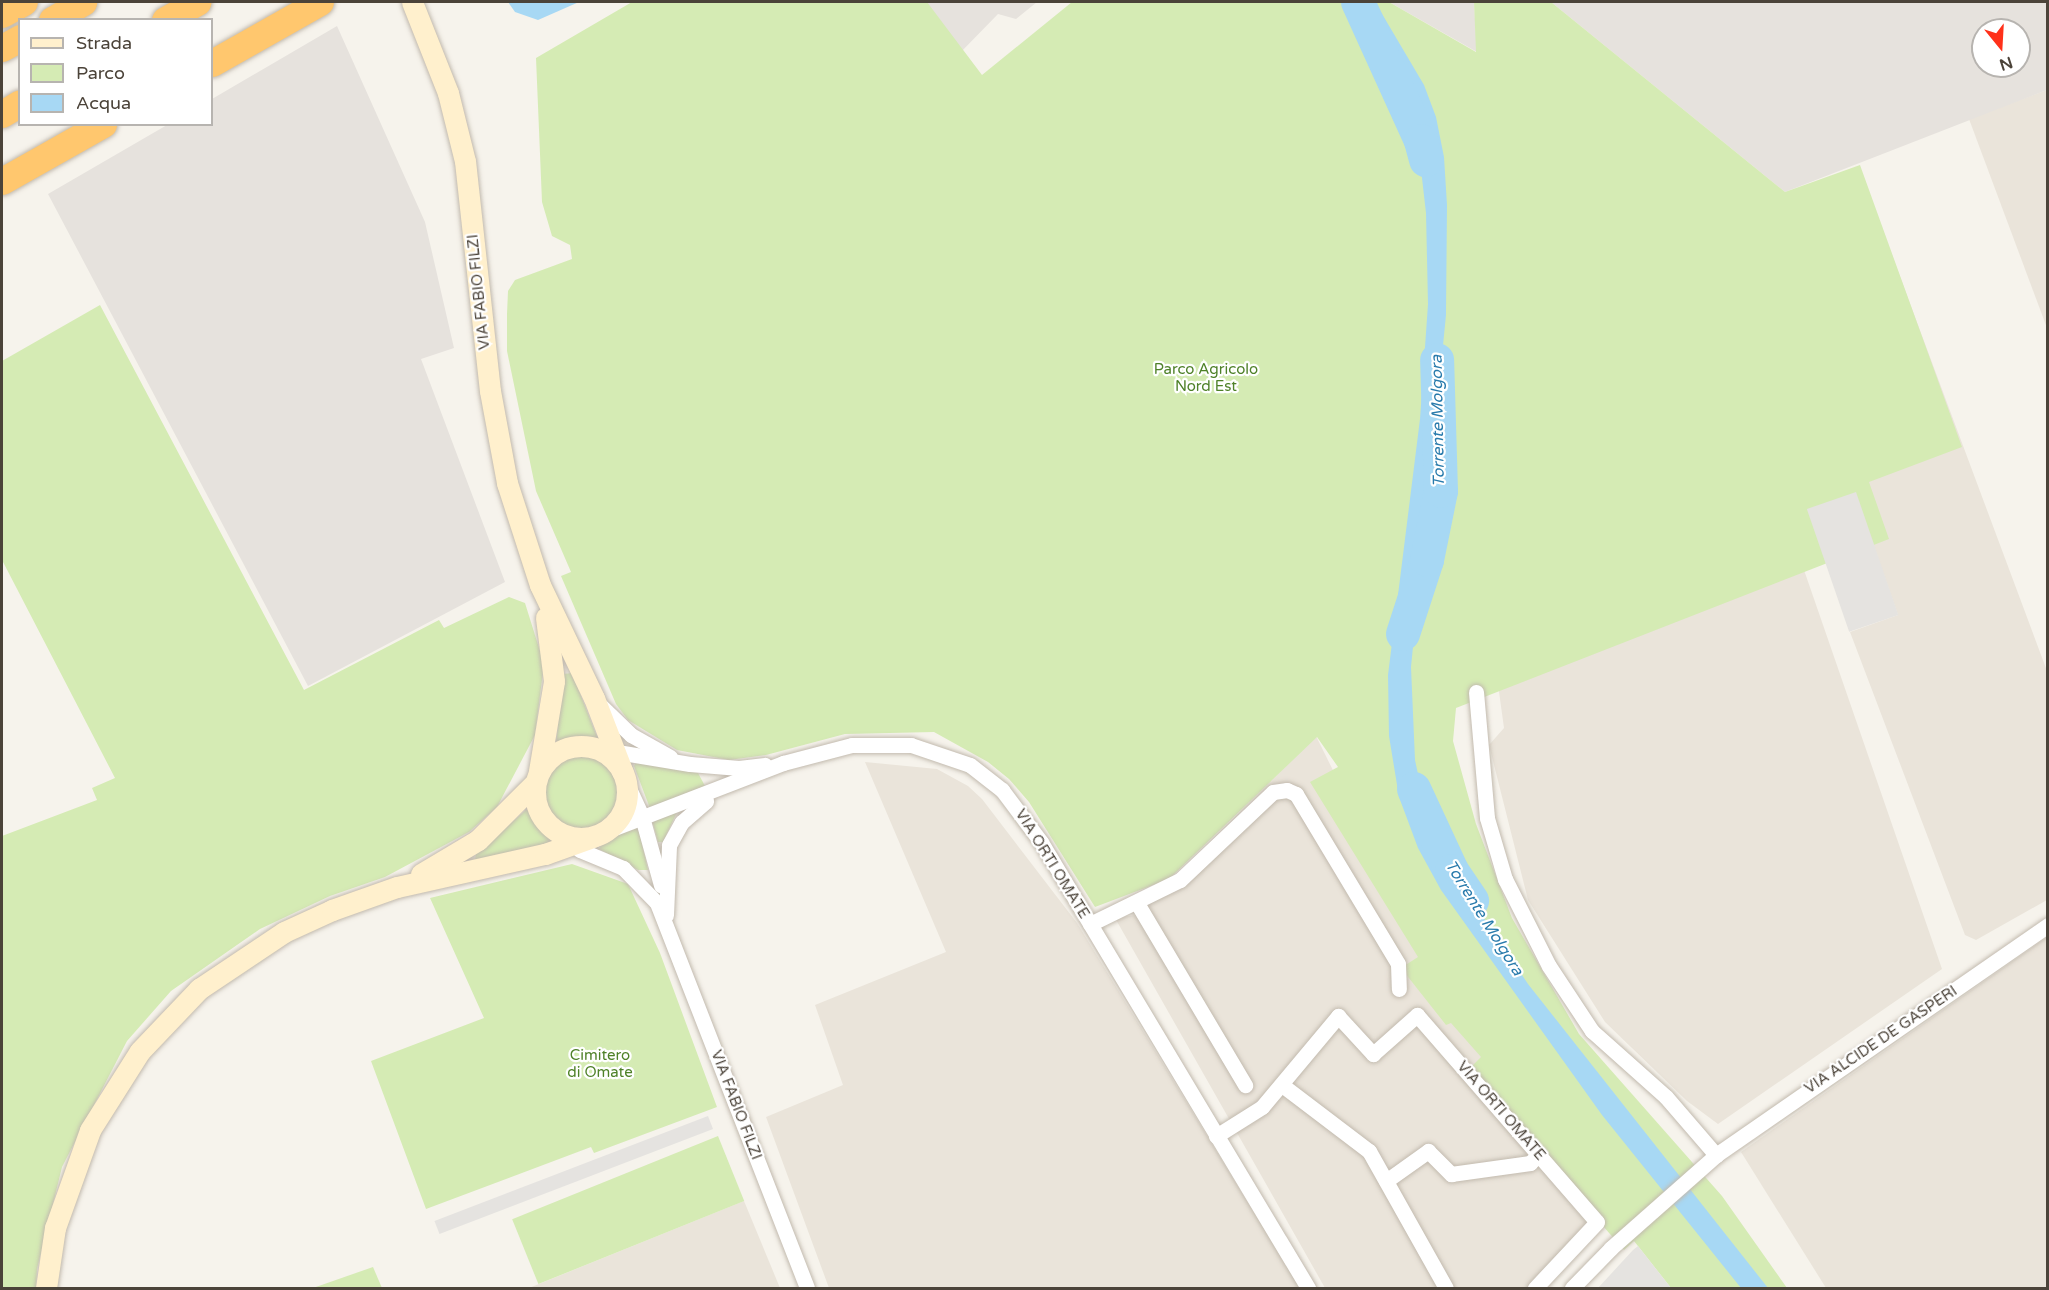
<!DOCTYPE html>
<html>
<head>
<meta charset="utf-8">
<style>
	body { margin:0 }
	#map { position:relative; width:2049px; height:1290px; overflow:hidden; background:#f6f3ec; font-family:"Varela Round",sans-serif }
	div>[style] { position:absolute }
	.residential>* { inset:0; background:#eae4da }
	.industrial>* { inset:0; background:#e6e2dd }
	.green>* { inset:0; background:#d5ebb4; transform-origin:0 0 }
	.round { border-radius:50% }
	.parking>* { inset:0; background:#e5e3e0; transform-origin:0 0 }
	.water>* { inset:0; background:#a7d8f4 }
	.river>* { height:34px; margin:-17px; padding:0 17px; transform-origin:17px; border-radius:17px; background:#a7d8f4 }
	.roads { filter:drop-shadow(0 0 2px #c2baae) drop-shadow(0 0 2px #c2baae) }
	.street>* { height:15px; margin:-7.5px; padding:0 7.5px; transform-origin:7.5px; border-radius:7.5px; background:#fff }
	.secondary>* { height:21px; margin:-10.5px; padding:0 10.5px; transform-origin:10.5px; border-radius:10.5px; background:#fff0cd }
	.secondary>.ring { margin:-10.5px; padding:0; box-sizing:content-box; background:none; border:21px solid #fff0cd; border-radius:50% }
	.highway>* { height:27px; margin:-13.5px; padding:0 13.5px; transform-origin:13.5px; border-radius:13.5px; background:#ffc76e }
	span { translate:-50% -50%; white-space:nowrap; text-align:center; line-height:1.15; -webkit-text-stroke:4.5px #fff; paint-order:stroke }
	.street-label { font-size:15px; color:#4b4339 }
	.park-label { font-size:15px; color:#4e8128 }
	.water-label { font-size:16px; color:#297bac; font-style:italic }
	.frame { position:absolute; inset:0; border:3px solid #4b4339; pointer-events:none }
	.legend { position:absolute; left:18px; top:18px; width:195px; height:108px; box-sizing:border-box; background:#fff; border:2px solid #b7b4b0; margin:0; padding:8px 10px; list-style:none; font-size:18px; color:#4b4339 }
	.legend li { display:flex; align-items:center; gap:12px; height:30px }
	.legend b { width:30px; border:2px solid #b7b4b0 }
	.north { position:absolute; left:1971px; top:18px; width:60px; height:60px; box-sizing:border-box; background:#fff; border:2px solid #b7b4b0; border-radius:50%; rotate:162deg; font-size:16px; font-weight:700; line-height:24px; text-align:center; color:#4b4339 }
	.north::after { content:''; display:block; margin:auto; width:21px; height:27px; background:#ff311a; clip-path:polygon(50% 0,100% 100%,50% 72%,0 100%) }
</style>
</head>
<body>
<div id="map">
	<div class="residential">
		<i style="clip-path:polygon(2047px 90px,2047px 328px,1969px 119px)"></i>
		<i style="clip-path:polygon(1883px 231px,2047px 671px,2047px 900px,1976px 940px,1965px 935px,1850px 632px,1898px 615px,1855px 492px,1804px 570px,1942px 969px,1718px 1124px,1687px 1101px,1605px 1022px,1528px 900px,1489px 745px,1504px 728px,1496px 670px)"></i>
		<i style="clip-path:polygon(1316px 736px,1370px 845px,1610px 1207px,1536px 1288px,1325px 1288px,1115px 918px,1136px 915px)"></i>
		<i style="clip-path:polygon(865px 762px,937px 769px,968px 786px,982px 799px,1077px 923px,1300px 1288px,829px 1288px,766px 1117px,843px 1085px,815px 1005px,946px 952px)"></i>
		<i style="clip-path:polygon(2047px 937px,2047px 1288px,1826px 1288px,1741px 1152px)"></i>
		<i style="clip-path:polygon(744px 1201px,780px 1288px,529px 1288px)"></i>
	</div>
	<div class="industrial">
		<i style="clip-path:polygon(926px 2px,1037px 2px,1016px 19px,998px 14px,959px 54px)"></i>
		<i style="clip-path:polygon(1389px 2px,1474px 2px,1477px 52px)"></i>
		<i style="clip-path:polygon(evenodd,1551px 2px,2047px 2px,2047px 90px,1785px 192px,1551px 2px,1983px 30px,2019px 30px,2019px 66px,1983px 66px,1983px 30px)"></i>
		<i style="clip-path:polygon(337px 26px,425px 222px,454px 348px,421px 359px,505px 582px,308px 686px,48px 194px,167px 125px,212px 124px,212px 99px)"></i>
	</div>
	<div class="green">
		<i style="clip-path:polygon(632px 2px,927px 2px,982px 75px,1072px 2px,1389px 2px,1476px 52px,1474px 2px,1551px 2px,1785px 192px,1860px 165px,1962px 447px,1869px 482px,1889px 539px,1456px 708px,1453px 741px,1476px 824px,1512px 918px,1579px 1034px,1722px 1196px,1787px 1288px,1671px 1288px,1634px 1241px,1624px 1250px,1467px 1071px,1481px 1057px,1451px 1023px,1446px 1025px,1401px 968px,1418px 957px,1310px 782px,1338px 767px,1317px 737px,1169px 879px,1095px 907px,1029px 802px,1009px 779px,988px 762px,934px 732px,845px 734px,766px 755px,729px 760px,677px 750px,628px 720px,616px 704px,561px 576px,571px 572px,536px 491px,507px 351px,507px 314px,508px 291px,515px 280px,572px 259px,570px 245px,552px 236px,542px 202px,536px 58px)"></i>
		<i style="clip-path:polygon(100px 305px,304px 690px,439px 620px,444px 628px,509px 597px,525px 603px,544px 664px,535px 735px,497px 807px,469px 832px,385px 877px,330px 896px,260px 929px,171px 991px,127px 1041px,62px 1167px,37px 1269px,36px 1288px,2px 1288px,2px 836px,97px 800px,92px 788px,115px 778px,2px 560px,2px 361px)"></i>
		<i style="clip-path:polygon(572px 673px,599px 742px,578px 739px,556px 745px,563px 674px)"></i>
		<i class="round" style="left:543px;top:755px;width:74px;height:74px"></i>
		<i style="clip-path:polygon(636px 762px,698px 773px,705px 786px,651px 811px,634px 766px)"></i>
		<i style="clip-path:polygon(527px 809px,557px 845px,475px 861px,476px 854px)"></i>
		<i style="clip-path:polygon(677px 812px,663px 842px,658px 842px,652px 820px)"></i>
		<i style="clip-path:polygon(638px 826px,648px 870px,638px 870px,599px 849px,605px 840px)"></i>
		<i style="clip-path:polygon(572px 864px,628px 884px,660px 953px,717px 1107px,594px 1153px,591px 1147px,426px 1209px,371px 1061px,484px 1018px,430px 898px)"></i>
		<i style="left:718px;top:1136px;width:70px;height:222px;rotate:68deg"></i>
		<i style="clip-path:polygon(373px 1267px,382px 1288px,313px 1288px)"></i>
	</div>
	<div class="parking">
		<i style="left:1856px;top:492px;width:130px;height:52px;rotate:71deg"></i>
		<i style="left:708px;top:1116px;width:14px;height:293px;rotate:69deg"></i>
		<i style="clip-path:polygon(1638px 1246px,1671px 1288px,1598px 1288px,1633px 1250px)"></i>
	</div>
	<div class="water">
		<i style="clip-path:polygon(508px 2px,579px 2px,538px 20px,515px 12px)"></i>
		<i style="clip-path:polygon(1344px 2px,1375px 2px,1424px 85px,1436px 117px,1444px 157px,1447px 205px,1446px 315px,1411px 667px,1415px 760px,1428px 821px,1457px 878px,1528px 984px,1768px 1288px,1741px 1288px,1602px 1115px,1441px 890px,1418px 848px,1399px 797px,1389px 736px,1388px 675px,1420px 419px,1428px 304px,1426px 213px,1419px 152px,1406px 105px)"></i>
	</div>
	<div class="river">
		<i style="left:1358px;top:2px;width:153px;rotate:65.6deg"></i>
		<i style="left:1421px;top:141px;width:20px;rotate:75deg"></i>
		<i style="left:1403px;top:634px;width:78px;rotate:-72deg"></i>
		<i style="left:1427px;top:560px;width:70px;rotate:-78.5deg"></i>
		<i style="left:1441px;top:491px;width:131px;rotate:-91.7deg"></i>
		<i style="left:1414px;top:789px;width:90px;rotate:65.1deg"></i>
		<i style="left:1452px;top:871px;width:36px;rotate:56deg"></i>
	</div>
	<div class="roads">
		<div class="street">
			<i style="left:1476px;top:692px;width:126px;rotate:85deg"></i>
			<i style="left:1487px;top:818px;width:64px;rotate:73.6deg"></i>
			<i style="left:1505px;top:879px;width:97px;rotate:63.2deg"></i>
			<i style="left:1549px;top:966px;width:78px;rotate:56.5deg"></i>
			<i style="left:1592px;top:1031px;width:99px;rotate:41.7deg"></i>
			<i style="left:1666px;top:1097px;width:77px;rotate:49.2deg"></i>
			<i style="left:601px;top:706px;width:42px;rotate:44deg"></i>
			<i style="left:631px;top:735px;width:45px;rotate:29.4deg"></i>
			<i style="left:593px;top:748px;width:98px;rotate:9.4deg"></i>
			<i style="left:690px;top:764px;width:49px;rotate:4.7deg"></i>
			<i style="left:739px;top:768px;width:26px;rotate:-7deg"></i>
			<i style="left:626px;top:782px;width:38px;rotate:65deg"></i>
			<i style="left:642px;top:817px;width:71px;rotate:74.4deg"></i>
			<i style="left:554px;top:831px;width:32px;rotate:36deg"></i>
			<i style="left:580px;top:850px;width:47px;rotate:22.7deg"></i>
			<i style="left:623px;top:868px;width:49px;rotate:45.8deg"></i>
			<i style="left:657px;top:903px;width:413px;rotate:68.7deg"></i>
			<i style="left:604px;top:832px;width:192px;rotate:-21.1deg"></i>
			<i style="left:783px;top:763px;width:71px;rotate:-14.6deg"></i>
			<i style="left:852px;top:745px;width:59px"></i>
			<i style="left:911px;top:745px;width:62px;rotate:18.7deg"></i>
			<i style="left:970px;top:765px;width:41px;rotate:38deg"></i>
			<i style="left:1002px;top:790px;width:65px;rotate:53.1deg"></i>
			<i style="left:1041px;top:842px;width:520px;rotate:59.09deg"></i>
			<i style="left:1137px;top:903px;width:212px;rotate:59.3deg"></i>
			<i style="left:666px;top:915px;width:70px;rotate:-87.5deg"></i>
			<i style="left:669px;top:845px;width:26px;rotate:-61deg"></i>
			<i style="left:682px;top:822px;width:32px;rotate:-41deg"></i>
			<i style="left:1090px;top:924px;width:100px;rotate:-26.1deg"></i>
			<i style="left:1180px;top:880px;width:128px;rotate:-43.4deg"></i>
			<i style="left:1273px;top:792px;width:14px;rotate:-8deg"></i>
			<i style="left:1287px;top:790px;width:10px;rotate:24deg"></i>
			<i style="left:1296px;top:794px;width:198px;rotate:59deg"></i>
			<i style="left:1398px;top:964px;width:25px;rotate:88deg"></i>
			<i style="left:1282px;top:1085px;width:109px;rotate:37.2deg"></i>
			<i style="left:1369px;top:1151px;width:157px;rotate:60.7deg"></i>
			<i style="left:1216px;top:1136px;width:54px;rotate:-32.2deg"></i>
			<i style="left:1262px;top:1107px;width:119px;rotate:-50.1deg"></i>
			<i style="left:1338px;top:1016px;width:52px;rotate:47.4deg"></i>
			<i style="left:1373px;top:1054px;width:59px;rotate:-41.6deg"></i>
			<i style="left:1417px;top:1015px;width:274px;rotate:49deg"></i>
			<i style="left:1597px;top:1222px;width:91px;rotate:133.2deg"></i>
			<i style="left:1386px;top:1181px;width:52px;rotate:-35.5deg"></i>
			<i style="left:1428px;top:1151px;width:33px;rotate:45deg"></i>
			<i style="left:1451px;top:1174px;width:80px;rotate:-7.9deg"></i>
			<i style="left:1530px;top:1163px;width:13px;rotate:-45deg"></i>
			<i style="left:1572px;top:1288px;width:56px;rotate:-45.7deg"></i>
			<i style="left:1611px;top:1248px;width:140px;rotate:-41.5deg"></i>
			<i style="left:1716px;top:1155px;width:404px;rotate:-34.7deg"></i>
		</div>
		<div class="secondary">
			<i style="left:412px;top:2px;width:98px;rotate:68.4deg"></i>
			<i style="left:448px;top:93px;width:70px;rotate:76deg"></i>
			<i style="left:465px;top:161px;width:231px;rotate:83.8deg"></i>
			<i style="left:490px;top:391px;width:94px;rotate:79.5deg"></i>
			<i style="left:507px;top:483px;width:107px;rotate:72.1deg"></i>
			<i style="left:540px;top:585px;width:125px;rotate:64.5deg"></i>
			<i style="left:594px;top:698px;width:80px;rotate:68.9deg"></i>
			<i class="ring" style="left:535px;top:746px;width:71px;height:71px"></i>
			<i style="left:539px;top:771px;width:91px;rotate:-80.5deg"></i>
			<i style="left:554px;top:681px;width:64px;rotate:-97.2deg"></i>
			<i style="left:421px;top:874px;width:66px;rotate:-30.8deg"></i>
			<i style="left:478px;top:840px;width:81px;rotate:-45deg"></i>
			<i style="left:46px;top:1288px;width:61px;rotate:-81.5deg"></i>
			<i style="left:55px;top:1228px;width:104px;rotate:-70.3deg"></i>
			<i style="left:90px;top:1130px;width:93px;rotate:-57.7deg"></i>
			<i style="left:140px;top:1051px;width:86px;rotate:-46.4deg"></i>
			<i style="left:199px;top:989px;width:102px;rotate:-33.8deg"></i>
			<i style="left:284px;top:932px;width:53px;rotate:-24.6deg"></i>
			<i style="left:332px;top:910px;width:69px;rotate:-19.5deg"></i>
			<i style="left:397px;top:887px;width:152px;rotate:-12.6deg"></i>
			<i style="left:545px;top:854px;width:51px;rotate:-19.5deg"></i>
		</div>
		<div class="highway">
			<i style="left:2px;top:14px;width:25px;rotate:-29deg"></i>
			<i style="left:52px;top:20px;width:36px;rotate:-30deg"></i>
			<i style="left:165px;top:20px;width:37px;rotate:-29deg"></i>
			<i style="left:2px;top:48px;width:21px;rotate:-29deg"></i>
			<i style="left:212px;top:63px;width:124px;rotate:-29.5deg"></i>
			<i style="left:2px;top:114px;width:21px;rotate:-31deg"></i>
			<i style="left:2px;top:181px;width:116px;rotate:-29.4deg"></i>
		</div>
	</div>
	<div class="street-label">
		<span style="left:479px;top:292px;rotate:-96deg">VIA FABIO FILZI</span>
		<span style="left:1052px;top:864px;rotate:58deg">VIA ORTI OMATE</span>
		<span style="left:1881px;top:1040px;rotate:-34deg">VIA ALCIDE DE GASPERI</span>
		<span style="left:736px;top:1105px;rotate:69deg">VIA FABIO FILZI</span>
		<span style="left:1501px;top:1111px;rotate:49deg">VIA ORTI OMATE</span>
	</div>
	<div class="park-label">
		<span style="left:1206px;top:378px">Parco Agricolo<br>Nord Est</span>
		<span style="left:600px;top:1064px">Cimitero<br>di Omate</span>
	</div>
	<div class="water-label">
		<span style="left:1438px;top:421px;rotate:-91deg">Torrente Molgora</span>
		<span style="left:1484px;top:918px;rotate:58deg">Torrente Molgora</span>
	</div>
	<div class="frame"></div>
	<ul class="legend">
	<li><b style="height:8px;background:#fff0cd"></b>Strada</li>
	<li><b style="height:16px;background:#d5ebb4"></b>Parco</li>
	<li><b style="height:16px;background:#a7d8f4"></b>Acqua</li>
	</ul>
	<div class="north">N</div>
</div>
</body>
</html>
